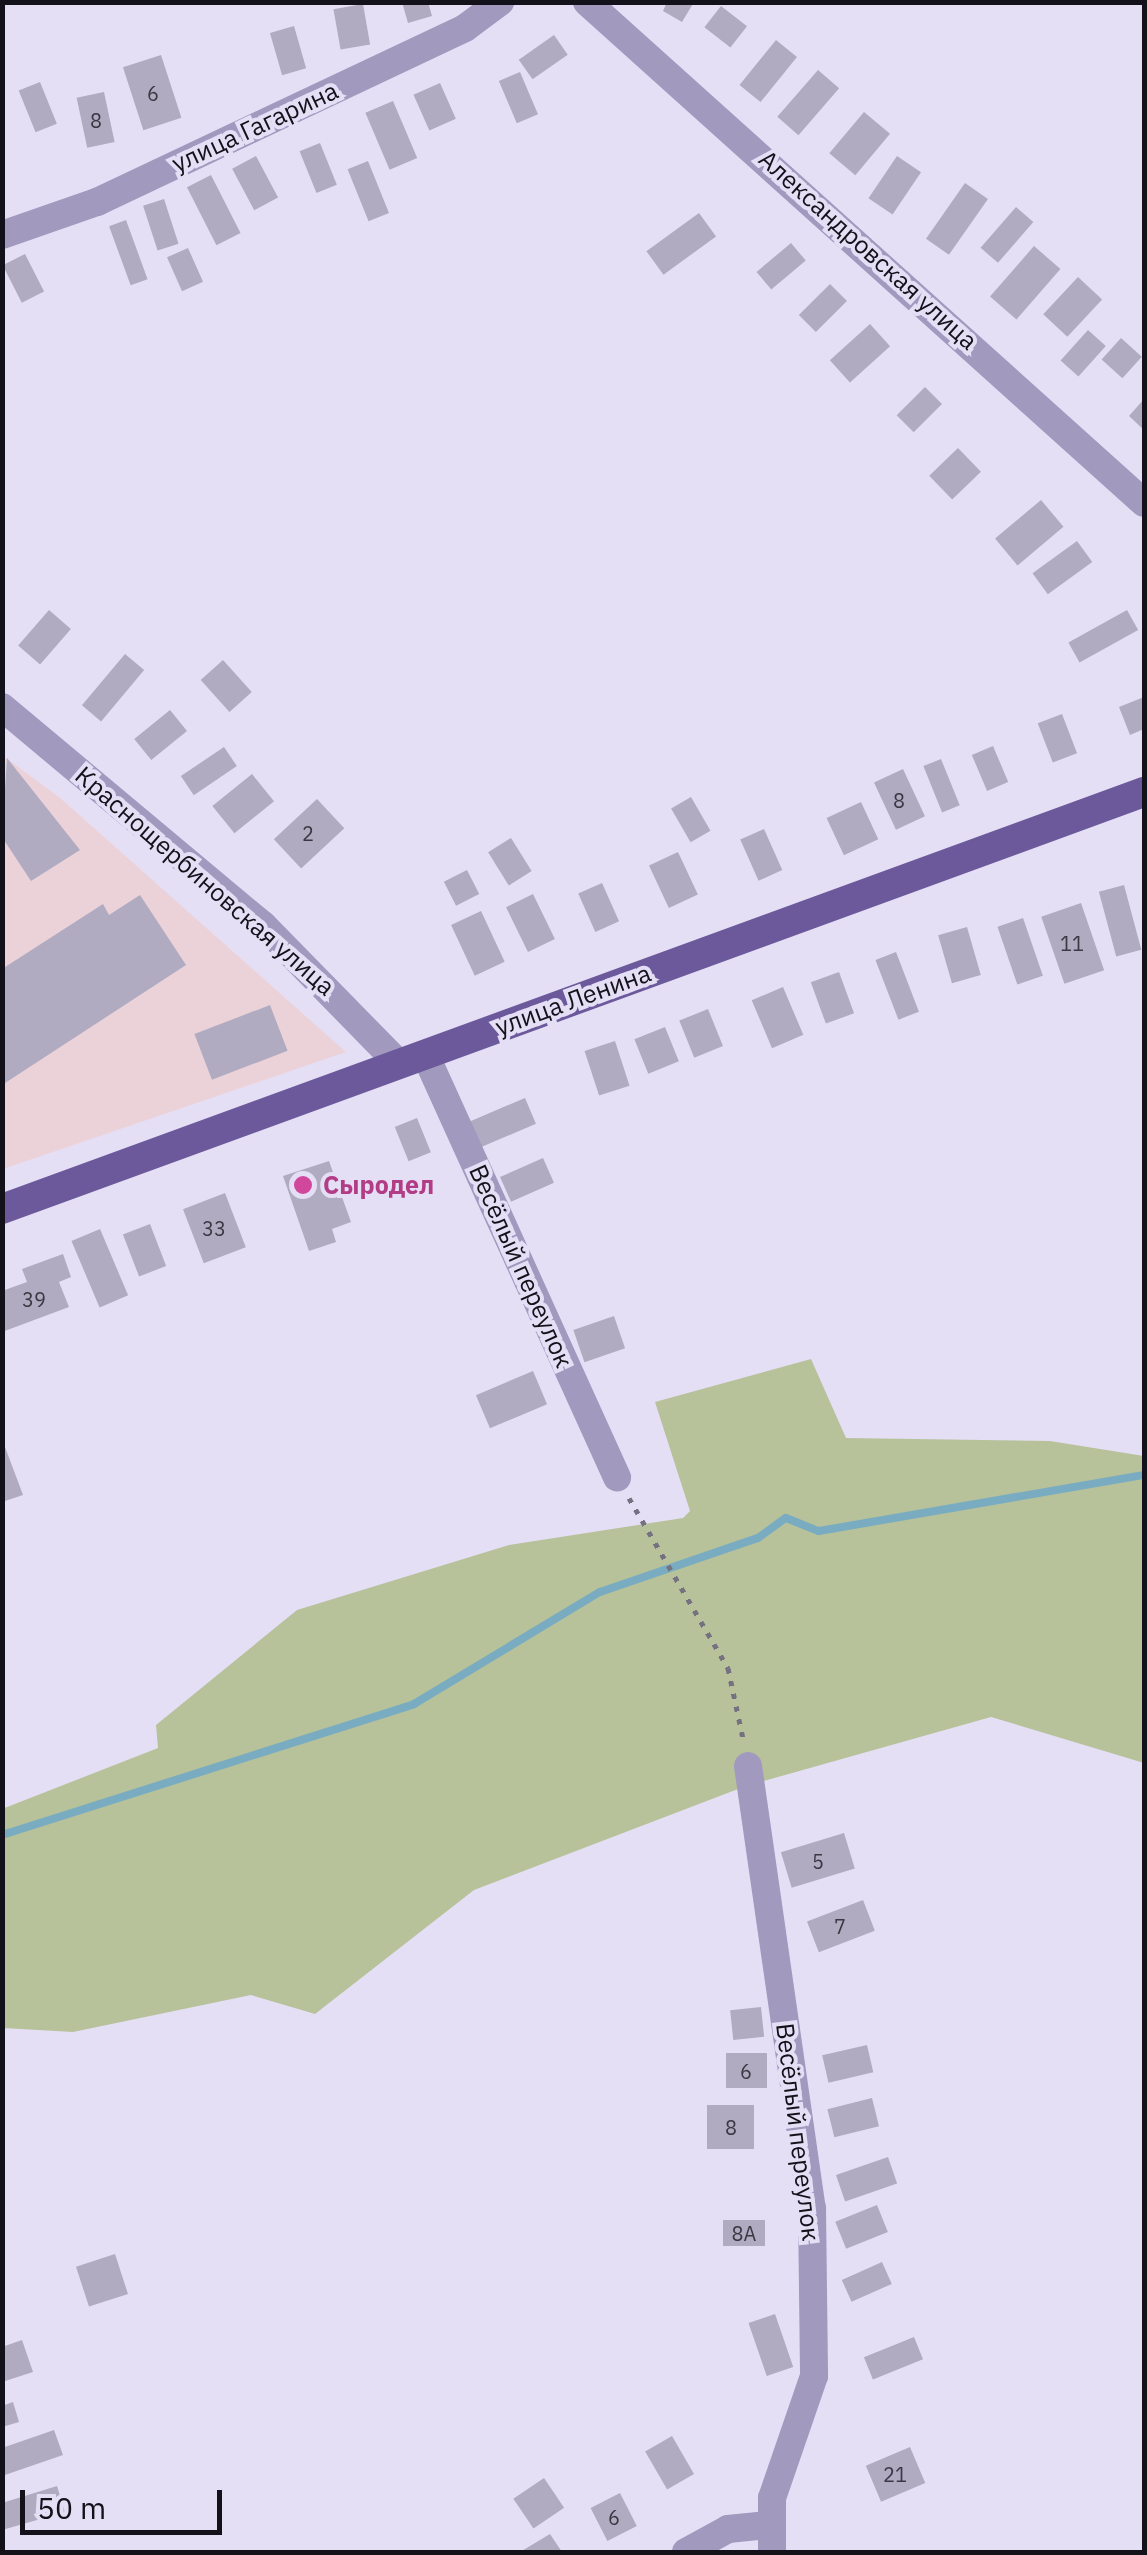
<!DOCTYPE html>
<html>
<head>
<meta charset="utf-8">
<style>
	body { margin:0 }
	#map { position:relative; width:1147px; height:2555px; overflow:hidden; background:#e5dff6; font-family:"IBM Plex Sans",sans-serif }
	div>[style] { position:absolute }
	.industrial>* { inset:0; background:#ebd2d9 }
	.green>* { inset:0; background:#b7c29b }
	.stream>* { height:8px; margin:-4px; padding:0 4px; transform-origin:4px; border-radius:4px; background:#7aacc1 }
	.building>* { inset:0; background:#b0abc1; transform-origin:0 0 }
	.path>* { height:5px; margin-top:-2.5px; transform-origin:0; background:repeating-linear-gradient(90deg,#757180 0 5px,transparent 0 13px) }
	.minor>* { height:28px; margin:-14px; padding:0 14px; transform-origin:14px; border-radius:14px; background:#a199be }
	.major>* { height:30px; margin:-15px; padding:0 15px; transform-origin:15px; border-radius:15px; background:#6b599b }
	.dots>* { width:28px; height:28px; translate:-50% -50%; box-sizing:border-box; border:5px solid #e5dff6; border-radius:50% }
	span { translate:-50% -50%; white-space:nowrap; text-align:center; line-height:1.15; -webkit-text-stroke:8px #e5dff6; paint-order:stroke }
	.number-label { font-size:20px; color:#3a3843 }
	.number-label span { -webkit-text-stroke-width:0 }
	.street-label { font-size:25px; color:#131119 }
	.hotel-label { font-size:25px; color:#b23c85; font-weight:700 }
	.left { translate:0 -50%; text-align:left }
	.frame { position:absolute; inset:0; border:5px solid #131119; pointer-events:none }
	.scale { position:absolute; left:20px; top:2490px; width:202px; height:45px; box-sizing:border-box; border:5px solid #131119; border-top:0; padding-left:12px; font-size:30px; line-height:35px; white-space:nowrap; color:#131119; -webkit-text-stroke:8px #e5dff6; paint-order:stroke }
</style>
</head>
<body>
<div id="map">
	<div class="industrial">
		<i style="clip-path:polygon(2px 755px,59px 797px,346px 1052px,3px 1169px)"></i>
	</div>
	<div class="green">
		<i style="clip-path:polygon(811px 1359px,846px 1438px,1050px 1441px,1144px 1456px,1144px 1763px,991px 1717px,746px 1786px,474px 1890px,315px 2014px,251px 1995px,73px 2032px,3px 2028px,2px 1809px,158px 1748px,156px 1725px,297px 1610px,509px 1545px,683px 1518px,690px 1511px,655px 1402px)"></i>
	</div>
	<div class="stream">
		<i style="left:2px;top:1835px;width:432px;rotate:-17.6deg"></i>
		<i style="left:414px;top:1704px;width:217px;rotate:-31.1deg"></i>
		<i style="left:600px;top:1592px;width:167px;rotate:-18.9deg"></i>
		<i style="left:758px;top:1538px;width:34px;rotate:-36deg"></i>
		<i style="left:786px;top:1518px;width:35px;rotate:22deg"></i>
		<i style="left:819px;top:1531px;width:330px;rotate:-9.8deg"></i>
	</div>
	<div class="building">
		<i style="clip-path:polygon(402px 2px,428px 2px,432px 16px,408px 23px)"></i>
		<i style="clip-path:polygon(667px 2px,694px 2px,682px 22px,663px 11px)"></i>
		<i style="left:363px;top:4px;width:41px;height:30px;rotate:80deg"></i>
		<i style="left:721px;top:6px;width:33px;height:27px;rotate:38deg"></i>
		<i style="left:294px;top:26px;width:44px;height:25px;rotate:74deg"></i>
		<i style="left:554px;top:35px;width:24px;height:43px;rotate:55deg"></i>
		<i style="left:776px;top:40px;width:27px;height:58px;rotate:39deg"></i>
		<i style="left:161px;top:55px;width:66px;height:40px;rotate:72deg"></i>
		<i style="left:818px;top:70px;width:28px;height:62px;rotate:41deg"></i>
		<i style="left:520px;top:72px;width:46px;height:23px;rotate:67deg"></i>
		<i style="left:40px;top:82px;width:45px;height:23px;rotate:68deg"></i>
		<i style="left:440px;top:83px;width:39px;height:29px;rotate:66deg"></i>
		<i style="left:104px;top:92px;width:51px;height:28px;rotate:78deg"></i>
		<i style="left:393px;top:101px;width:62px;height:30px;rotate:67deg"></i>
		<i style="left:864px;top:112px;width:34px;height:54px;rotate:40deg"></i>
		<i style="left:320px;top:143px;width:45px;height:22px;rotate:68deg"></i>
		<i style="left:256px;top:156px;width:47px;height:27px;rotate:62deg"></i>
		<i style="left:897px;top:156px;width:29px;height:51px;rotate:34deg"></i>
		<i style="left:368px;top:161px;width:56px;height:22px;rotate:68deg"></i>
		<i style="left:211px;top:175px;width:65px;height:27px;rotate:63deg"></i>
		<i style="left:965px;top:183px;width:28px;height:68px;rotate:35deg"></i>
		<i style="left:164px;top:199px;width:47px;height:22px;rotate:72deg"></i>
		<i style="left:1016px;top:207px;width:23px;height:54px;rotate:41deg"></i>
		<i style="left:699px;top:213px;width:29px;height:65px;rotate:54deg"></i>
		<i style="left:126px;top:220px;width:63px;height:18px;rotate:70deg"></i>
		<i style="left:791px;top:243px;width:23px;height:45px;rotate:50deg"></i>
		<i style="left:1034px;top:246px;width:35px;height:67px;rotate:41deg"></i>
		<i style="left:188px;top:248px;width:37px;height:23px;rotate:66deg"></i>
		<i style="left:25px;top:254px;width:42px;height:25px;rotate:63deg"></i>
		<i style="left:1078px;top:277px;width:33px;height:51px;rotate:43deg"></i>
		<i style="left:830px;top:284px;width:24px;height:44px;rotate:45deg"></i>
		<i style="left:870px;top:324px;width:30px;height:54px;rotate:48deg"></i>
		<i style="left:1088px;top:330px;width:24px;height:41px;rotate:42deg"></i>
		<i style="left:1121px;top:338px;width:28px;height:29px;rotate:42deg"></i>
		<i style="left:925px;top:387px;width:24px;height:40px;rotate:45deg"></i>
		<i style="clip-path:polygon(1144px 399px,1144px 430px,1129px 416px)"></i>
		<i style="left:958px;top:448px;width:33px;height:40px;rotate:46deg"></i>
		<i style="left:1041px;top:500px;width:35px;height:60px;rotate:50deg"></i>
		<i style="left:1077px;top:541px;width:26px;height:55px;rotate:54deg"></i>
		<i style="left:49px;top:610px;width:29px;height:47px;rotate:41deg"></i>
		<i style="left:1127px;top:610px;width:23px;height:67px;rotate:61deg"></i>
		<i style="left:125px;top:654px;width:25px;height:67px;rotate:40deg"></i>
		<i style="left:223px;top:660px;width:43px;height:30px;rotate:48deg"></i>
		<i style="clip-path:polygon(1144px 697px,1144px 729px,1130px 735px,1119px 707px)"></i>
		<i style="left:170px;top:710px;width:27px;height:46px;rotate:51deg"></i>
		<i style="left:1062px;top:714px;width:42px;height:26px;rotate:69deg"></i>
		<i style="left:993px;top:746px;width:39px;height:23px;rotate:67deg"></i>
		<i style="left:224px;top:747px;width:23px;height:52px;rotate:56deg"></i>
		<i style="clip-path:polygon(7px 758px,80px 850px,31px 881px,2px 837px)"></i>
		<i style="left:941px;top:759px;width:50px;height:19px;rotate:68deg"></i>
		<i style="left:903px;top:769px;width:52px;height:32px;rotate:65deg"></i>
		<i style="left:252px;top:774px;width:35px;height:51px;rotate:51deg"></i>
		<i style="left:691px;top:797px;width:39px;height:23px;rotate:60deg"></i>
		<i style="left:317px;top:799px;width:40px;height:59px;rotate:47deg"></i>
		<i style="left:861px;top:802px;width:41px;height:38px;rotate:65deg"></i>
		<i style="left:764px;top:829px;width:45px;height:26px;rotate:66deg"></i>
		<i style="left:511px;top:838px;width:39px;height:27px;rotate:58deg"></i>
		<i style="left:678px;top:852px;width:47px;height:32px;rotate:65deg"></i>
		<i style="left:467px;top:870px;width:27px;height:26px;rotate:63deg"></i>
		<i style="left:602px;top:883px;width:42px;height:26px;rotate:66deg"></i>
		<i style="left:1124px;top:885px;width:67px;height:26px;rotate:75deg"></i>
		<i style="left:533px;top:894px;width:50px;height:30px;rotate:64deg"></i>
		<i style="clip-path:polygon(140px 895px,186px 965px,2px 1085px,2px 969px,103px 904px,109px 915px)"></i>
		<i style="left:1081px;top:903px;width:71px;height:42px;rotate:71deg"></i>
		<i style="left:481px;top:911px;width:56px;height:33px;rotate:65deg"></i>
		<i style="left:1023px;top:918px;width:61px;height:27px;rotate:71deg"></i>
		<i style="left:967px;top:927px;width:50px;height:30px;rotate:74deg"></i>
		<i style="left:896px;top:952px;width:64px;height:22px;rotate:69deg"></i>
		<i style="left:839px;top:972px;width:44px;height:30px;rotate:70deg"></i>
		<i style="left:783px;top:987px;width:52px;height:34px;rotate:67deg"></i>
		<i style="left:270px;top:1005px;width:49px;height:81px;rotate:69deg"></i>
		<i style="left:708px;top:1009px;width:40px;height:31px;rotate:68deg"></i>
		<i style="left:665px;top:1027px;width:37px;height:33px;rotate:68deg"></i>
		<i style="left:615px;top:1041px;width:47px;height:32px;rotate:72deg"></i>
		<i style="left:525px;top:1098px;width:28px;height:60px;rotate:67deg"></i>
		<i style="left:417px;top:1118px;width:37px;height:24px;rotate:68deg"></i>
		<i style="left:543px;top:1158px;width:27px;height:47px;rotate:66deg"></i>
		<i style="clip-path:polygon(329px 1161px,351px 1222px,332px 1229px,336px 1242px,309px 1251px,283px 1176px)"></i>
		<i style="left:225px;top:1193px;width:58px;height:45px;rotate:69deg"></i>
		<i style="left:150px;top:1224px;width:45px;height:29px;rotate:69deg"></i>
		<i style="left:100px;top:1229px;width:72px;height:31px;rotate:67deg"></i>
		<i style="clip-path:polygon(63px 1254px,71px 1277px,59px 1282px,69px 1307px,2px 1332px,2px 1291px,27px 1282px,22px 1269px)"></i>
		<i style="left:614px;top:1316px;width:34px;height:43px;rotate:71deg"></i>
		<i style="left:533px;top:1371px;width:36px;height:62px;rotate:67deg"></i>
		<i style="clip-path:polygon(2px 1439px,23px 1495px,2px 1502px)"></i>
		<i style="left:844px;top:1833px;width:37px;height:66px;rotate:73deg"></i>
		<i style="left:863px;top:1900px;width:33px;height:60px;rotate:69deg"></i>
		<i style="left:761px;top:2007px;width:30px;height:31px;rotate:84deg"></i>
		<i style="left:867px;top:2045px;width:28px;height:46px;rotate:77deg"></i>
		<i style="left:726px;top:2053px;width:41px;height:35px"></i>
		<i style="left:872px;top:2098px;width:29px;height:46px;rotate:76deg"></i>
		<i style="left:707px;top:2105px;width:47px;height:44px"></i>
		<i style="left:888px;top:2157px;width:28px;height:55px;rotate:71deg"></i>
		<i style="left:877px;top:2205px;width:29px;height:45px;rotate:68deg"></i>
		<i style="left:723px;top:2220px;width:42px;height:26px"></i>
		<i style="left:115px;top:2254px;width:42px;height:41px;rotate:72deg"></i>
		<i style="left:882px;top:2262px;width:24px;height:44px;rotate:66deg"></i>
		<i style="left:775px;top:2314px;width:56px;height:28px;rotate:71deg"></i>
		<i style="left:914px;top:2337px;width:24px;height:54px;rotate:68deg"></i>
		<i style="clip-path:polygon(22px 2340px,33px 2372px,2px 2382px,2px 2347px)"></i>
		<i style="clip-path:polygon(13px 2402px,19px 2422px,2px 2427px,2px 2406px)"></i>
		<i style="clip-path:polygon(54px 2430px,63px 2455px,2px 2476px,2px 2448px)"></i>
		<i style="left:672px;top:2436px;width:44px;height:31px;rotate:60deg"></i>
		<i style="left:910px;top:2447px;width:39px;height:48px;rotate:67deg"></i>
		<i style="left:544px;top:2478px;width:36px;height:37px;rotate:56deg"></i>
		<i style="clip-path:polygon(57px 2486px,65px 2512px,2px 2530px,2px 2503px)"></i>
		<i style="left:620px;top:2493px;width:37px;height:33px;rotate:63deg"></i>
		<i style="clip-path:polygon(550px 2534px,562px 2552px,520px 2552px)"></i>
	</div>
	<div class="path">
		<i style="left:629px;top:1498px;width:197px;rotate:59.8deg"></i>
		<i style="left:728px;top:1668px;width:77px;rotate:78deg"></i>
	</div>
	<div class="minor">
		<i style="left:587px;top:2px;width:749px;rotate:41.97deg"></i>
		<i style="left:2px;top:235px;width:101px;rotate:-19.2deg"></i>
		<i style="left:97px;top:202px;width:407px;rotate:-25.3deg"></i>
		<i style="left:465px;top:28px;width:44px;rotate:-36.6deg"></i>
		<i style="left:2px;top:707px;width:340px;rotate:39.9deg"></i>
		<i style="left:263px;top:925px;width:193px;rotate:45.6deg"></i>
		<i style="left:425px;top:1054px;width:465px;rotate:65.6deg"></i>
		<i style="left:748px;top:1766px;width:447px;rotate:81.8deg"></i>
		<i style="left:812px;top:2208px;width:168px;rotate:89.3deg"></i>
		<i style="left:814px;top:2376px;width:129px;rotate:109deg"></i>
		<i style="left:772px;top:2498px;width:54px;rotate:90deg"></i>
		<i style="left:686px;top:2552px;width:48px;rotate:-28.7deg"></i>
		<i style="left:728px;top:2529px;width:40px;rotate:-5.7deg"></i>
	</div>
	<div class="major">
		<i style="left:2px;top:1209px;width:1216px;rotate:-20.06deg"></i>
	</div>
	<div class="dots">
		<i style="left:303px;top:1185px;background:#d1479c"></i>
	</div>
	<div class="number-label">
		<span style="left:153px;top:93px">6</span>
		<span style="left:96px;top:120px">8</span>
		<span style="left:899px;top:800px">8</span>
		<span style="left:308px;top:833px">2</span>
		<span style="left:1072px;top:943px">11</span>
		<span style="left:214px;top:1228px">33</span>
		<span style="left:34px;top:1299px">39</span>
		<span style="left:818px;top:1861px">5</span>
		<span style="left:840px;top:1926px">7</span>
		<span style="left:746px;top:2071px">6</span>
		<span style="left:731px;top:2127px">8</span>
		<span style="left:744px;top:2233px">8А</span>
		<span style="left:895px;top:2474px">21</span>
		<span style="left:614px;top:2517px">6</span>
	</div>
	<div class="street-label">
		<span style="left:255px;top:127px;rotate:-25deg">улица Гагарина</span>
		<span style="left:868px;top:250px;rotate:42deg">Александровская улица</span>
		<span style="left:205px;top:881px;rotate:41deg">Краснощербиновская улица</span>
		<span style="left:573px;top:1000px;rotate:-20deg">улица Ленина</span>
		<span style="left:521px;top:1266px;rotate:66deg">Весёлый переулок</span>
		<span style="left:798px;top:2132px;rotate:83deg">Весёлый переулок</span>
	</div>
	<div class="hotel-label">
		<span class="left" style="left:323px;top:1185px">Сыродел</span>
	</div>
	<div class="frame"></div>
	<div class="scale">50 m</div>
</div>
</body>
</html>
